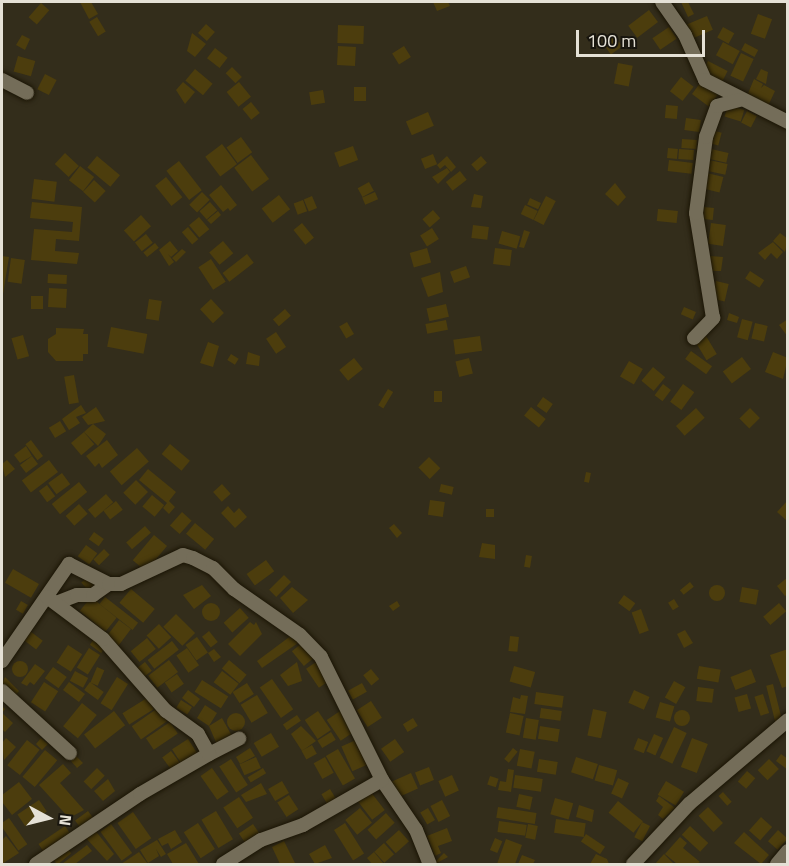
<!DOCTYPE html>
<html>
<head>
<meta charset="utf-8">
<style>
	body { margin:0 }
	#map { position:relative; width:789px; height:866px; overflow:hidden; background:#332d1b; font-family:"Titillium Web",sans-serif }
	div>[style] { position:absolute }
	.building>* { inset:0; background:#4c3d0d; transform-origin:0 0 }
	.round { border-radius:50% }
	.roads { filter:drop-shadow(0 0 2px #1b1505) drop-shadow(0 0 2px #1b1505) }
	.minor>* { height:14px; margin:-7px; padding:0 7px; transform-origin:7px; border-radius:7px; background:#746d59 }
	span { translate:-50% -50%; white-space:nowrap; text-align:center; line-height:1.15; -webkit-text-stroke:5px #18150e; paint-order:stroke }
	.frame { position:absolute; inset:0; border:3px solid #e5e1d6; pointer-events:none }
	.north { position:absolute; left:18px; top:788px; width:60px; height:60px; -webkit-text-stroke:4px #18150e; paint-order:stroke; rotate:97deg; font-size:16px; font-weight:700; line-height:24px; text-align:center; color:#e5e1d6 }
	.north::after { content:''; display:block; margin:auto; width:21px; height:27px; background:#e5e1d6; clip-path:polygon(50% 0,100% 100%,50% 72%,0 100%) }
	.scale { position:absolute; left:576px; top:30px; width:129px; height:27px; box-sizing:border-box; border:3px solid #e5e1d6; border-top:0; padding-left:8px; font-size:18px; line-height:21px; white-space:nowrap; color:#e5e1d6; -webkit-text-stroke:4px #18150e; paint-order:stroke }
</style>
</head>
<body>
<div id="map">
	<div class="building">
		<i style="clip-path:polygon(80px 2px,91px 2px,98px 14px,89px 19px)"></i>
		<i style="clip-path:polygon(433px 2px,448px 2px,450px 6px,437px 11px)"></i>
		<i style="clip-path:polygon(681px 2px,688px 2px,694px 14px,688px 17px)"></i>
		<i style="left:41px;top:3px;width:11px;height:19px;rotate:41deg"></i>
		<i style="left:649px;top:10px;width:15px;height:26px;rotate:53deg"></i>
		<i style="left:758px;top:14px;width:15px;height:21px;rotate:20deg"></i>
		<i style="left:707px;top:16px;width:15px;height:22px;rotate:67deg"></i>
		<i style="left:97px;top:17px;width:17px;height:9px;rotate:59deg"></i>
		<i style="left:206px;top:24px;width:12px;height:12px;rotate:42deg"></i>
		<i style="left:338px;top:25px;width:26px;height:18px;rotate:2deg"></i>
		<i style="left:669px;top:27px;width:14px;height:20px;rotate:56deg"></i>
		<i style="left:723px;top:27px;width:13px;height:12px;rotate:29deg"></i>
		<i style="clip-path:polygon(192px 33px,206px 44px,195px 57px,187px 51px)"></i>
		<i style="clip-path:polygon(22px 35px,30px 39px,25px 50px,16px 45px)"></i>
		<i style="left:614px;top:35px;width:14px;height:14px;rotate:54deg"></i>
		<i style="left:723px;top:42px;width:19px;height:15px;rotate:28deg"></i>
		<i style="left:745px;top:43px;width:15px;height:8px;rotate:28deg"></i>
		<i style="left:338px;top:46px;width:18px;height:19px;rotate:3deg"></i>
		<i style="left:404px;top:46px;width:13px;height:14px;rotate:58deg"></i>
		<i style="left:215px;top:48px;width:16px;height:13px;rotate:38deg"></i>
		<i style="left:741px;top:53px;width:14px;height:25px;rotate:25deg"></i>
		<i style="left:18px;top:56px;width:18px;height:16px;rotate:16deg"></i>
		<i style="left:708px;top:61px;width:22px;height:16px;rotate:27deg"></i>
		<i style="left:618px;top:63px;width:15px;height:21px;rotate:11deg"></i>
		<i style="left:232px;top:67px;width:14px;height:9px;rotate:45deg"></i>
		<i style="left:195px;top:69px;width:23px;height:15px;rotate:40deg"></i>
		<i style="clip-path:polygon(761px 69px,768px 72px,766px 84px,756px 79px)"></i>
		<i style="left:45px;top:74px;width:13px;height:17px;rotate:27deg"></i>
		<i style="left:681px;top:77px;width:16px;height:18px;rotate:38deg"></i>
		<i style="clip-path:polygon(754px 79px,763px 84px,761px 88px,764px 85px,775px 91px,768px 106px,747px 96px)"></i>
		<i style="clip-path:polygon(183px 82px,195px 92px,185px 104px,176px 90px)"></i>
		<i style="left:239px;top:82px;width:19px;height:16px;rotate:51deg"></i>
		<i style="left:701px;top:82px;width:21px;height:15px;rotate:37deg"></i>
		<i style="left:366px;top:87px;width:14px;height:12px;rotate:90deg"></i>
		<i style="left:323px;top:90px;width:13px;height:14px;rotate:81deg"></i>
		<i style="left:251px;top:102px;width:14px;height:11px;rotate:51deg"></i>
		<i style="left:666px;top:105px;width:12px;height:13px;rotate:5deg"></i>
		<i style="left:728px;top:105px;width:17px;height:12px;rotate:17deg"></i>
		<i style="left:747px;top:111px;width:11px;height:13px;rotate:27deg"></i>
		<i style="left:428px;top:112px;width:15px;height:24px;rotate:67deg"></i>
		<i style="left:686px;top:118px;width:15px;height:12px;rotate:8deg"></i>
		<i style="left:711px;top:130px;width:11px;height:13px;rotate:15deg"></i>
		<i style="left:241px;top:137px;width:19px;height:18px;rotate:54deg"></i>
		<i style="left:682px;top:139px;width:15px;height:9px;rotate:4deg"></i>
		<i style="left:222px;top:144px;width:25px;height:21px;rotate:53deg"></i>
		<i style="left:353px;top:146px;width:15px;height:20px;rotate:70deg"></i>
		<i style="left:668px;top:148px;width:10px;height:10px;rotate:6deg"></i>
		<i style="left:679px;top:149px;width:15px;height:10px;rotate:4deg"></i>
		<i style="left:711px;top:149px;width:18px;height:10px;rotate:13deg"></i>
		<i style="left:65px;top:153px;width:19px;height:15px;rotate:43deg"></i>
		<i style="left:433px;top:154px;width:11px;height:13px;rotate:68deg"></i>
		<i style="left:251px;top:155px;width:30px;height:21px;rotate:53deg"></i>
		<i style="left:97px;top:156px;width:30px;height:15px;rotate:40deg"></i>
		<i style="clip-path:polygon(447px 156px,456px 167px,451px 172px,445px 165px,440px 169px,437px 165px)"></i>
		<i style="left:481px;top:156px;width:9px;height:13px;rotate:49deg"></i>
		<i style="left:669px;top:160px;width:24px;height:11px;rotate:7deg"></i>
		<i style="left:709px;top:160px;width:19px;height:11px;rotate:12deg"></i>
		<i style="left:179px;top:161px;width:37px;height:16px;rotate:52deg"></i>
		<i style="left:80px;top:166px;width:18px;height:18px;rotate:38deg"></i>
		<i style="clip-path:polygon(447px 168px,450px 172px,438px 184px,432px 177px)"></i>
		<i style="left:460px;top:171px;width:11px;height:18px;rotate:52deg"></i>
		<i style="left:703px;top:172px;width:21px;height:16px;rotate:14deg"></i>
		<i style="left:166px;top:177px;width:26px;height:14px;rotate:51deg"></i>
		<i style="left:34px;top:179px;width:23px;height:20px;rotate:7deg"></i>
		<i style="left:94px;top:180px;width:16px;height:16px;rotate:43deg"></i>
		<i style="left:369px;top:182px;width:10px;height:13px;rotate:61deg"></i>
		<i style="clip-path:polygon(615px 183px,626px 197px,618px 206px,605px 194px)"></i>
		<i style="clip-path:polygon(221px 185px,237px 205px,230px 211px,228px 208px,223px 212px,209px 195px)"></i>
		<i style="left:202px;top:192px;width:11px;height:18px;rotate:45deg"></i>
		<i style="left:375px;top:192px;width:8px;height:14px;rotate:67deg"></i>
		<i style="clip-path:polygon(474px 194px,483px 196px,481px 208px,471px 207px)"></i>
		<i style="left:279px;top:195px;width:18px;height:22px;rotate:52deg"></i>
		<i style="left:312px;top:196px;width:13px;height:9px;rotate:67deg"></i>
		<i style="left:546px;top:196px;width:11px;height:27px;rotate:27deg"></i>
		<i style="left:530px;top:198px;width:12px;height:7px;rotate:24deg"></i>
		<i style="left:303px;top:200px;width:12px;height:10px;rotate:70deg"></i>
		<i style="clip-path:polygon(32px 202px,82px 207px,79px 241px,56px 239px,55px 251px,79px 253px,77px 264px,31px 260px,34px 229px,72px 232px,73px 222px,30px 218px)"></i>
		<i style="left:210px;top:202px;width:11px;height:14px;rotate:49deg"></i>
		<i style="left:525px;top:205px;width:14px;height:10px;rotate:25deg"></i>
		<i style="left:704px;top:207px;width:10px;height:12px;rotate:6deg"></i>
		<i style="left:658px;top:209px;width:20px;height:12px;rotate:6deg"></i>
		<i style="left:433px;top:210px;width:11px;height:14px;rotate:49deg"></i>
		<i style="clip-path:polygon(218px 211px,221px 215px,211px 224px,207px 220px)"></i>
		<i style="left:141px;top:215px;width:15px;height:23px;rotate:48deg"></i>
		<i style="left:199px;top:217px;width:16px;height:13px;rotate:50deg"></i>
		<i style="left:302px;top:223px;width:19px;height:11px;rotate:51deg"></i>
		<i style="left:711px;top:223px;width:15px;height:21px;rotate:8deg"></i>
		<i style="left:473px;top:225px;width:16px;height:13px;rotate:7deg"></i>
		<i style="left:188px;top:227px;width:16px;height:8px;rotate:50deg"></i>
		<i style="left:432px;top:228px;width:13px;height:14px;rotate:58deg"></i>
		<i style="clip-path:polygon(524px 230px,530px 232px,524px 248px,519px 247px)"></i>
		<i style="left:502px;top:231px;width:19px;height:13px;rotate:16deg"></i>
		<i style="clip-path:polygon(780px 233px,788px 239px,785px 252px,773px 241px)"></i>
		<i style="left:146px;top:234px;width:11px;height:14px;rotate:52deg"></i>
		<i style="clip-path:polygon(170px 241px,178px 251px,171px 257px,168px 254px,174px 262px,169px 266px,159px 250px)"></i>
		<i style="left:223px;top:241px;width:16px;height:18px;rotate:50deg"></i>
		<i style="clip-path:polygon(773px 242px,783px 252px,777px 259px,771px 253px,765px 260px,758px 253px)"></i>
		<i style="left:155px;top:243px;width:6px;height:15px;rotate:51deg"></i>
		<i style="left:427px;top:248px;width:15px;height:18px;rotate:74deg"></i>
		<i style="left:495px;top:248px;width:17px;height:16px;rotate:7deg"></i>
		<i style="clip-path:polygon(182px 249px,186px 252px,176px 262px,172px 258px)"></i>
		<i style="left:247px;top:254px;width:11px;height:31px;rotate:52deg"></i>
		<i style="clip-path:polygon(2px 256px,9px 257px,3px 294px,2px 294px)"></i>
		<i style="clip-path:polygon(710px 256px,723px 257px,721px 271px,709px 271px)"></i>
		<i style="left:11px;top:258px;width:14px;height:24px;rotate:8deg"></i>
		<i style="left:211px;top:259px;width:27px;height:15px;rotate:57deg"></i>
		<i style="left:466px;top:266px;width:12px;height:17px;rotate:70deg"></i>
		<i style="left:750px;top:271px;width:17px;height:9px;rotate:33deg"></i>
		<i style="clip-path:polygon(440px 272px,443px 292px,428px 297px,421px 278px)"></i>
		<i style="left:48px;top:274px;width:19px;height:9px;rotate:3deg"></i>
		<i style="left:716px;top:281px;width:13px;height:18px;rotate:13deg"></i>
		<i style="left:49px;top:288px;width:18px;height:19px;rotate:3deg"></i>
		<i style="left:31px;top:296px;width:12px;height:13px"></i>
		<i style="left:149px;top:299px;width:13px;height:20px;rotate:9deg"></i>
		<i style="left:211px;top:299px;width:19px;height:15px;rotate:47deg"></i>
		<i style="left:446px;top:304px;width:13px;height:20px;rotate:77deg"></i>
		<i style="left:684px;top:307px;width:13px;height:8px;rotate:23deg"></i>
		<i style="left:285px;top:309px;width:9px;height:16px;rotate:49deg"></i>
		<i style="clip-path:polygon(729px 313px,739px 317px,737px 323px,727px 320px)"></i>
		<i style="left:742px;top:319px;width:11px;height:19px;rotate:15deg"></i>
		<i style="clip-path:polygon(788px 319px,788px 337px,779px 325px)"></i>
		<i style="left:446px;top:320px;width:10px;height:21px;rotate:79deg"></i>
		<i style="left:347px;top:322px;width:14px;height:9px;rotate:60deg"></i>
		<i style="left:755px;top:323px;width:13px;height:16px;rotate:13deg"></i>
		<i style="left:111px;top:327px;width:37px;height:20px;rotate:11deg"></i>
		<i style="clip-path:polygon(56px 328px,84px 329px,83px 334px,88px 334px,88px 354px,83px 354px,83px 361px,56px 361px,48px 352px,48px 339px,56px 334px)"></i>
		<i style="left:276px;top:332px;width:18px;height:12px;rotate:56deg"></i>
		<i style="left:23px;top:335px;width:22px;height:12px;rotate:74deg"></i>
		<i style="left:480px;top:336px;width:15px;height:27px;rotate:82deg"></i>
		<i style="left:706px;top:336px;width:21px;height:12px;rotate:59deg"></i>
		<i style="clip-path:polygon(208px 342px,219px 346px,213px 367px,200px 363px)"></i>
		<i style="left:691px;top:351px;width:26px;height:10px;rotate:36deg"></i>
		<i style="clip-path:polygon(248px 352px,260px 356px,259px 366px,246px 364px)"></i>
		<i style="clip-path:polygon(773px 352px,788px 358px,783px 379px,765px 372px)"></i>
		<i style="left:231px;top:354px;width:9px;height:7px;rotate:32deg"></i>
		<i style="left:742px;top:357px;width:15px;height:24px;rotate:53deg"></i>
		<i style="left:354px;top:358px;width:14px;height:19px;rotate:51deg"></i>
		<i style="left:469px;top:358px;width:16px;height:14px;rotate:76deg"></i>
		<i style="left:629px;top:361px;width:16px;height:18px;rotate:30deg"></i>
		<i style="left:653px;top:367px;width:16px;height:18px;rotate:40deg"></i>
		<i style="left:74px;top:375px;width:28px;height:10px;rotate:80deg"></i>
		<i style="left:663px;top:384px;width:10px;height:14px;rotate:37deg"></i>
		<i style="left:683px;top:384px;width:14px;height:22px;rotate:36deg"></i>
		<i style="left:388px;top:389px;width:6px;height:19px;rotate:31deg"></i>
		<i style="left:434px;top:391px;width:8px;height:11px"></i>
		<i style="left:543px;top:397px;width:12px;height:11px;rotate:35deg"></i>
		<i style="clip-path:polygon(81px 405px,86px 413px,76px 417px,80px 423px,69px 430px,62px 419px)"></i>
		<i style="clip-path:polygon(96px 407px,105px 421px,88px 425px,82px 417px)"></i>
		<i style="left:531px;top:407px;width:19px;height:11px;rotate:39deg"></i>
		<i style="left:696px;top:408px;width:13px;height:27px;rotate:48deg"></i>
		<i style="left:750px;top:408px;width:14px;height:15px;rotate:45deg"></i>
		<i style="left:60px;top:421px;width:12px;height:13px;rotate:59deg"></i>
		<i style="clip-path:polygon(93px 424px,106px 434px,98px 446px,84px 432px)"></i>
		<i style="left:84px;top:432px;width:16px;height:17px;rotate:50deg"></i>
		<i style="left:31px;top:440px;width:20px;height:7px;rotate:53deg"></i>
		<i style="clip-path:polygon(107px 440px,118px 455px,102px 468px,99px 463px,95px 467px,86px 456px)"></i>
		<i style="left:170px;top:444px;width:26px;height:13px;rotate:40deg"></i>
		<i style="clip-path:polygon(26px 446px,32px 456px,20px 463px,14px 455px)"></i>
		<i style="left:137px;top:448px;width:18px;height:36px;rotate:49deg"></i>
		<i style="left:32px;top:456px;width:10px;height:15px;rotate:53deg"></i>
		<i style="left:429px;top:457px;width:16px;height:15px;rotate:45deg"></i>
		<i style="clip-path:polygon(7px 460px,15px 469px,5px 477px,2px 464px)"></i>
		<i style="left:49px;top:460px;width:15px;height:34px;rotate:53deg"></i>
		<i style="clip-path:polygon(148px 469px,176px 492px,169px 501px,175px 507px,169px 514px,163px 508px,167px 503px,139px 480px)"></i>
		<i style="left:586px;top:472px;width:5px;height:10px;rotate:11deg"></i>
		<i style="left:62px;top:473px;width:14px;height:17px;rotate:54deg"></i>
		<i style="left:136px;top:480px;width:17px;height:18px;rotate:45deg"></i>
		<i style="left:79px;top:482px;width:13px;height:35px;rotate:51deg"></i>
		<i style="left:222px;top:484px;width:13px;height:12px;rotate:48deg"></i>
		<i style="left:441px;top:484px;width:13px;height:8px;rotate:13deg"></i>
		<i style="left:47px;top:485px;width:14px;height:10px;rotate:54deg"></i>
		<i style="left:106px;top:494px;width:11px;height:24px;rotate:49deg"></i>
		<i style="left:152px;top:495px;width:16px;height:15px;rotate:40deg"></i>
		<i style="left:430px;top:500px;width:15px;height:15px;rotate:8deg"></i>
		<i style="clip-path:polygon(788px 500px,788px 519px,786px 520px,777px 512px)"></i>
		<i style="left:116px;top:501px;width:11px;height:16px;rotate:52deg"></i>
		<i style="left:79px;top:504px;width:13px;height:18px;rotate:48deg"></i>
		<i style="clip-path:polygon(228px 506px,234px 513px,239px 508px,247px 517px,235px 528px,221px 513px)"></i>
		<i style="left:486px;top:509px;width:8px;height:8px"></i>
		<i style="left:182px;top:512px;width:13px;height:18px;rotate:42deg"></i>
		<i style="left:195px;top:523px;width:25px;height:14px;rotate:40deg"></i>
		<i style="clip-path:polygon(394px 524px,402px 533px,397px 538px,389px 528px)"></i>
		<i style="left:145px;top:526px;width:9px;height:25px;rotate:49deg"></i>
		<i style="left:94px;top:532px;width:12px;height:9px;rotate:35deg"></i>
		<i style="left:154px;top:535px;width:17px;height:33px;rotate:40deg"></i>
		<i style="clip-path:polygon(482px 543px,495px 545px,495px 559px,479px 557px)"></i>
		<i style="left:86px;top:545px;width:14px;height:14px;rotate:36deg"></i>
		<i style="left:104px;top:549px;width:8px;height:15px;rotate:45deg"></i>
		<i style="left:526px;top:555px;width:6px;height:12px;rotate:9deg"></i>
		<i style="left:266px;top:560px;width:14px;height:24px;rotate:54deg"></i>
		<i style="left:13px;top:569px;width:30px;height:16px;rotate:30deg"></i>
		<i style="left:284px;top:575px;width:10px;height:21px;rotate:45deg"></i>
		<i style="left:89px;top:576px;width:16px;height:10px;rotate:50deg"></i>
		<i style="clip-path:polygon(788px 577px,788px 594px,785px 596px,777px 586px)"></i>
		<i style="left:690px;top:582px;width:6px;height:13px;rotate:51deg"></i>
		<i style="clip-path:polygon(202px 585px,211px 596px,194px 609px,183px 595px)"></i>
		<i class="round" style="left:709px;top:585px;width:16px;height:16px"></i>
		<i style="clip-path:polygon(292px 587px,308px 600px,293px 613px,280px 598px)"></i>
		<i style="left:742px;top:587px;width:17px;height:15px;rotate:10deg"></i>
		<i style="left:131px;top:589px;width:31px;height:18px;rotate:40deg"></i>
		<i style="left:624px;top:595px;width:14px;height:10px;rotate:36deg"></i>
		<i style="left:91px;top:597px;width:33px;height:18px;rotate:39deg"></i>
		<i style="left:105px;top:597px;width:42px;height:9px;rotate:38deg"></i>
		<i style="left:674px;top:599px;width:9px;height:7px;rotate:58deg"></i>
		<i style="left:21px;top:601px;width:8px;height:10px;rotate:30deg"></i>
		<i style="clip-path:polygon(397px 601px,400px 606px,393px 611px,389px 606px)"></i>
		<i class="round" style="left:202px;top:603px;width:18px;height:18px"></i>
		<i style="left:779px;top:603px;width:11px;height:21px;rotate:49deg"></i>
		<i style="left:240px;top:608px;width:13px;height:22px;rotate:48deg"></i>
		<i style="left:641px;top:609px;width:23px;height:10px;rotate:70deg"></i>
		<i style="left:176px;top:614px;width:27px;height:18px;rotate:45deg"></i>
		<i style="left:119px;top:620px;width:15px;height:21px;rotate:37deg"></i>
		<i style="clip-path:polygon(250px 622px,254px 625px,256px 622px,262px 634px,240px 656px,228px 644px)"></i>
		<i style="left:159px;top:624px;width:18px;height:17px;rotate:47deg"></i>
		<i style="left:26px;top:628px;width:21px;height:11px;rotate:37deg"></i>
		<i style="clip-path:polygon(685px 630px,693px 643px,684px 648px,677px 634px)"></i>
		<i style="left:209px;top:631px;width:14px;height:9px;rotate:51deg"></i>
		<i style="clip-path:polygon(292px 635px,298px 643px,262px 668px,257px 661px)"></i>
		<i style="left:510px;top:636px;width:9px;height:15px;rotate:6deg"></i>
		<i style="left:197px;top:637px;width:19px;height:14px;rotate:55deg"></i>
		<i style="left:147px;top:638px;width:14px;height:21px;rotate:51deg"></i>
		<i style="left:94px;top:639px;width:14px;height:7px;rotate:36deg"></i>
		<i style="left:172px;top:641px;width:11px;height:31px;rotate:52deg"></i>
		<i style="left:302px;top:643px;width:19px;height:13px;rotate:51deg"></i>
		<i style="left:68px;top:645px;width:17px;height:21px;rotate:33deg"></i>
		<i style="left:89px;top:648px;width:13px;height:23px;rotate:32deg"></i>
		<i style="left:187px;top:648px;width:21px;height:13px;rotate:55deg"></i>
		<i style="clip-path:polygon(214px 649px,221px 657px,214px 662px,208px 653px)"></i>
		<i style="clip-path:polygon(788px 649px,788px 686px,782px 688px,770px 655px)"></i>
		<i style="left:169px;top:660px;width:15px;height:26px;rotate:53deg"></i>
		<i style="left:229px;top:660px;width:23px;height:11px;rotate:40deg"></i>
		<i class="round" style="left:12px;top:661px;width:16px;height:16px"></i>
		<i style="left:145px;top:662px;width:11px;height:11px;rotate:52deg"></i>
		<i style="clip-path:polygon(297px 662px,302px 681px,288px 686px,280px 675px)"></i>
		<i style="left:316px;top:662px;width:23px;height:12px;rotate:56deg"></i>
		<i style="clip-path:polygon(35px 664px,45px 671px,34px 685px,30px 682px,27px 686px,21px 683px)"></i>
		<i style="left:514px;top:666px;width:22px;height:16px;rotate:16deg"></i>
		<i style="left:699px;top:666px;width:22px;height:13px;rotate:10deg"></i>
		<i style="left:53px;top:667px;width:17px;height:14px;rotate:36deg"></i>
		<i style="left:97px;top:667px;width:8px;height:17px;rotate:23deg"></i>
		<i style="left:371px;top:669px;width:13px;height:10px;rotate:51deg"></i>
		<i style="left:751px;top:669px;width:14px;height:22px;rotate:69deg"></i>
		<i style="left:75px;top:671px;width:15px;height:11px;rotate:28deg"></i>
		<i style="left:222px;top:671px;width:21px;height:14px;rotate:37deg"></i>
		<i style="left:177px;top:674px;width:12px;height:15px;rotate:55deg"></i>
		<i style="clip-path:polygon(5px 677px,19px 691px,14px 697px,2px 685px)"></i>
		<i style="left:117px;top:677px;width:13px;height:31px;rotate:32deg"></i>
		<i style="left:272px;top:679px;width:37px;height:15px;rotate:55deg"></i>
		<i style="left:202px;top:680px;width:31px;height:14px;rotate:32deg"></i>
		<i style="left:674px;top:681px;width:13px;height:19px;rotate:29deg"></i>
		<i style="left:44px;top:682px;width:17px;height:24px;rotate:33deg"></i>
		<i style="left:69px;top:682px;width:20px;height:10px;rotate:37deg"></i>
		<i style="left:90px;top:682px;width:17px;height:10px;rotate:36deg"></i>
		<i style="left:247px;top:683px;width:13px;height:17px;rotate:58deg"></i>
		<i style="left:362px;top:683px;width:10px;height:16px;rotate:61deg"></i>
		<i style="left:773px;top:684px;width:38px;height:7px;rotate:76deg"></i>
		<i style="left:698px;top:687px;width:16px;height:14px;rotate:7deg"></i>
		<i style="left:188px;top:690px;width:15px;height:10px;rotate:37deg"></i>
		<i style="left:634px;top:690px;width:17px;height:14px;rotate:24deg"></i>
		<i style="left:536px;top:692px;width:28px;height:12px;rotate:8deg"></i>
		<i style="left:747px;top:694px;width:15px;height:13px;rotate:74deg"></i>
		<i style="left:763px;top:694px;width:20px;height:9px;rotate:72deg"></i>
		<i style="left:257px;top:695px;width:21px;height:19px;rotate:59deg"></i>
		<i style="clip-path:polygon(521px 695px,528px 696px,525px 714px,510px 712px,513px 697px,520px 699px)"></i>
		<i style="left:147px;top:698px;width:13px;height:29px;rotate:58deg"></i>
		<i style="left:181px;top:700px;width:13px;height:9px;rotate:32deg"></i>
		<i style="left:371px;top:701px;width:20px;height:17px;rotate:57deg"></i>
		<i style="left:660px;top:702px;width:15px;height:16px;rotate:16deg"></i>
		<i style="left:82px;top:703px;width:19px;height:30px;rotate:39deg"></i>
		<i style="clip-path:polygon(205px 705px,217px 713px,209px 726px,222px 718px,233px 738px,218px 747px,209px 726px,197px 718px)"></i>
		<i style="clip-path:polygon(2px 706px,5px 709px,2px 713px,13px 723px,5px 732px,2px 729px)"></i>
		<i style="left:158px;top:708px;width:16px;height:32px;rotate:55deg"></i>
		<i style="left:541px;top:708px;width:21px;height:10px;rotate:8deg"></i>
		<i style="left:593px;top:709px;width:14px;height:27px;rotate:12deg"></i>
		<i class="round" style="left:674px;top:710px;width:16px;height:16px"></i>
		<i style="left:114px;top:711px;width:18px;height:38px;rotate:52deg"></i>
		<i style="left:318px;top:711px;width:23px;height:16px;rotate:56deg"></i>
		<i style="left:340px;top:711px;width:25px;height:16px;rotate:56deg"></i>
		<i class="round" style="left:227px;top:713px;width:18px;height:18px"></i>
		<i style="left:510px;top:713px;width:14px;height:20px;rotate:12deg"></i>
		<i style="left:297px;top:715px;width:7px;height:17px;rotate:56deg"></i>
		<i style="left:413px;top:718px;width:9px;height:12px;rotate:58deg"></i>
		<i style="left:526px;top:718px;width:13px;height:20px;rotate:9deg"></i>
		<i style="left:170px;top:722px;width:14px;height:29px;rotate:56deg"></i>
		<i style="clip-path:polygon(301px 726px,316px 741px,302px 751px,291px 734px)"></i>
		<i style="left:540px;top:726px;width:20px;height:13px;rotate:9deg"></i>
		<i style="left:674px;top:727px;width:14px;height:34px;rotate:25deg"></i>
		<i style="left:331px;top:732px;width:9px;height:16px;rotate:58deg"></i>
		<i style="left:271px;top:733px;width:16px;height:20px;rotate:60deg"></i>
		<i style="left:654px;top:734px;width:10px;height:19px;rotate:24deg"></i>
		<i style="clip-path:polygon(6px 738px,16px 747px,4px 760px,2px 743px)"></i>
		<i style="clip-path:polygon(41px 738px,48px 744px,42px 750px,36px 744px)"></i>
		<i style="left:638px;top:738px;width:11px;height:12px;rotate:22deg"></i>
		<i style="left:692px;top:738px;width:17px;height:31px;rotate:21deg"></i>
		<i style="left:188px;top:739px;width:17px;height:19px;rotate:57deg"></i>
		<i style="left:395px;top:739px;width:16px;height:17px;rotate:55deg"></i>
		<i style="left:27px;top:740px;width:16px;height:32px;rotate:38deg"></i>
		<i style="left:356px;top:740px;width:27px;height:16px;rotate:66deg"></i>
		<i style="left:312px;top:745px;width:10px;height:12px;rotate:61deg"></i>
		<i style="clip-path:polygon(250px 748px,255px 756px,240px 764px,236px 757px)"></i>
		<i style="left:513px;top:748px;width:6px;height:14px;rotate:39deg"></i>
		<i style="left:338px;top:749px;width:34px;height:14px;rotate:60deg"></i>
		<i style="left:520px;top:749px;width:15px;height:17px;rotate:11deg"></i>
		<i style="left:45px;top:750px;width:16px;height:35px;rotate:40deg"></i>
		<i style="left:171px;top:751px;width:15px;height:11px;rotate:53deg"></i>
		<i style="clip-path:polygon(781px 754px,788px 759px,788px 770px,776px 761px)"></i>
		<i style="clip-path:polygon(76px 756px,83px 763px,77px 768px,71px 761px)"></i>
		<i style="left:256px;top:757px;width:12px;height:18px;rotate:66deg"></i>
		<i style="left:325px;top:757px;width:18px;height:13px;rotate:61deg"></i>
		<i style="left:576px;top:757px;width:23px;height:16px;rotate:18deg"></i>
		<i style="left:231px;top:759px;width:31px;height:14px;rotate:57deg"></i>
		<i style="left:539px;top:759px;width:19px;height:13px;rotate:9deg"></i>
		<i style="left:769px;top:759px;width:14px;height:16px;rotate:45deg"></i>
		<i style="clip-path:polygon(63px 764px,71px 773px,60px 783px,84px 810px,69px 818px,39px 785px)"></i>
		<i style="left:599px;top:765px;width:19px;height:16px;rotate:16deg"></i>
		<i style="left:429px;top:767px;width:14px;height:15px;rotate:69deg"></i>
		<i style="left:97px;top:768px;width:11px;height:19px;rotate:45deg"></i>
		<i style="left:212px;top:768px;width:29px;height:14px;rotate:55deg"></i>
		<i style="left:263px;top:768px;width:6px;height:18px;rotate:59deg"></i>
		<i style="clip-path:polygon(508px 769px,514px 770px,511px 792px,498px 790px,500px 781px,506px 782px)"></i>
		<i style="left:747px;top:771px;width:11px;height:14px;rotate:41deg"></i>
		<i style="left:411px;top:773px;width:17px;height:22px;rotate:66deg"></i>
		<i style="left:452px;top:775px;width:17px;height:15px;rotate:66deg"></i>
		<i style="left:515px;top:775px;width:28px;height:13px;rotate:8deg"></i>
		<i style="left:490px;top:776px;width:9px;height:9px;rotate:18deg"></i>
		<i style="left:618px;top:778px;width:12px;height:17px;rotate:24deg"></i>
		<i style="clip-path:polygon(108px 779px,115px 791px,103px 801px,94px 791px)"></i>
		<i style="left:282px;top:781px;width:14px;height:16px;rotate:60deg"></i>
		<i style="left:666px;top:781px;width:21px;height:16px;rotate:31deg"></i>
		<i style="clip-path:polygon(19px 782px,32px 799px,12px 815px,2px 802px,2px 795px)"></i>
		<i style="clip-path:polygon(261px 783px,267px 794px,246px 802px,241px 795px)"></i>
		<i style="left:330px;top:789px;width:12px;height:10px;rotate:59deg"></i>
		<i style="left:370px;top:791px;width:24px;height:16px;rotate:52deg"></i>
		<i style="left:723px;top:792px;width:13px;height:6px;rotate:48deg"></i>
		<i style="left:519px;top:794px;width:14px;height:13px;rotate:12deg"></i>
		<i style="left:289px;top:795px;width:17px;height:14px;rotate:57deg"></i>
		<i style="clip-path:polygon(659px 796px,675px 808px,663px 819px,658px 815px,663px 807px,656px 801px)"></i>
		<i style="left:239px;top:797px;width:25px;height:19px;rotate:56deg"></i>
		<i style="left:555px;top:798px;width:19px;height:17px;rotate:16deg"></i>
		<i style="left:39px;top:800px;width:14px;height:26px;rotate:56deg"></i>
		<i style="left:442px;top:800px;width:18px;height:13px;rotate:63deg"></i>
		<i style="left:618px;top:801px;width:32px;height:15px;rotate:39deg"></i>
		<i style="clip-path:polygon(579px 805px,594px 810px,592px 822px,576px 817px)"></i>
		<i style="left:498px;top:807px;width:39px;height:11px;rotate:9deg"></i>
		<i style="left:708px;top:807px;width:22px;height:13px;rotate:47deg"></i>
		<i style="left:360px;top:808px;width:19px;height:19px;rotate:51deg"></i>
		<i style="left:428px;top:808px;width:14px;height:9px;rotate:60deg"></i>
		<i style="left:88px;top:811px;width:9px;height:16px;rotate:54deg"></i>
		<i style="left:216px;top:811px;width:33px;height:17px;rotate:59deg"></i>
		<i style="left:133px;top:812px;width:32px;height:19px;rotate:55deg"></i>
		<i style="left:386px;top:813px;width:13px;height:25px;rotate:48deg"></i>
		<i style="left:761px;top:817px;width:15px;height:18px;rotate:42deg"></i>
		<i style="left:9px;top:818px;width:32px;height:11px;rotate:55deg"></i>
		<i style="left:556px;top:819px;width:30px;height:14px;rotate:8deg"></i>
		<i style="left:499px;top:821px;width:28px;height:11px;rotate:8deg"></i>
		<i style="left:642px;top:822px;width:9px;height:17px;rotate:27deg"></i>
		<i style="left:198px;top:823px;width:31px;height:17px;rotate:57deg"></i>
		<i style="left:345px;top:823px;width:36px;height:13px;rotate:58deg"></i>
		<i style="left:111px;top:824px;width:36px;height:13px;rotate:54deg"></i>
		<i style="left:253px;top:824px;width:11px;height:17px;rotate:56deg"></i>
		<i style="left:528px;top:824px;width:10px;height:14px;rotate:11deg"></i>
		<i style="left:65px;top:826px;width:14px;height:32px;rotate:56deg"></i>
		<i style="left:690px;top:826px;width:25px;height:12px;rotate:43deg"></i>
		<i style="clip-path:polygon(447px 828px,452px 841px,438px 846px,441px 853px,435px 856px,427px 836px)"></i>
		<i style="clip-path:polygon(94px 829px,114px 854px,107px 861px,85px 837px)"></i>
		<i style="clip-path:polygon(175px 830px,182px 842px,171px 849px,168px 843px,162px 846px,158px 839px)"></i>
		<i style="left:399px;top:830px;width:15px;height:18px;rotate:48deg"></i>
		<i style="left:778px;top:830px;width:13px;height:15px;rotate:42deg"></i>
		<i style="clip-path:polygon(744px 832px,769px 855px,761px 864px,734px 843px)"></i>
		<i style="left:586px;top:834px;width:23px;height:9px;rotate:34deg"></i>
		<i style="clip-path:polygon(6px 836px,19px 853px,2px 864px,2px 840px)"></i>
		<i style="clip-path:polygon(680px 837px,687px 843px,683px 848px,700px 862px,697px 864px,677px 864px,665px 854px)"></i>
		<i style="left:495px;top:838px;width:8px;height:13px;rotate:23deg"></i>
		<i style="clip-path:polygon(506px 839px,522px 845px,515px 864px,497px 864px)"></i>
		<i style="clip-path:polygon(157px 840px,166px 854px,161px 857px,156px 849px,159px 856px,148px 863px,140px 850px)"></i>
		<i style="clip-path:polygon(284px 841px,295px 863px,291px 864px,280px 864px,272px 847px)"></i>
		<i style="clip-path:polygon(186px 843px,199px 864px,173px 864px,167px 854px)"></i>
		<i style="left:384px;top:843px;width:15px;height:13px;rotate:48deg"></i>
		<i style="clip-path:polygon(87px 845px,92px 851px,75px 864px,62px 864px)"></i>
		<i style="clip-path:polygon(325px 845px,332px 858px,315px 864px,309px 854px)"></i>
		<i style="left:66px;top:847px;width:8px;height:18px;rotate:50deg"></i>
		<i style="clip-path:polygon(139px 852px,148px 864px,121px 864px)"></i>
		<i style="clip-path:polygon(374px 852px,384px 864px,372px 864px,367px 858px)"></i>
		<i style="clip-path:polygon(444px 853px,448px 857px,435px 864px,434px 863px)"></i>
		<i style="clip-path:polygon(596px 854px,607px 859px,609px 864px,590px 864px)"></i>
		<i style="clip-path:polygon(664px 854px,674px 864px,655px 864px)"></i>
		<i style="clip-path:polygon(522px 855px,535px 860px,533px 864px,518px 864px)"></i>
	</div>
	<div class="roads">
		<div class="minor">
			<i style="left:662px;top:2px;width:40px;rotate:55.1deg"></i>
			<i style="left:685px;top:35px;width:49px;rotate:66deg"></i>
			<i style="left:705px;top:80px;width:93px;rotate:26.8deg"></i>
			<i style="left:2px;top:80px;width:28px;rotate:27deg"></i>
			<i style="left:694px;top:338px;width:28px;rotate:-46deg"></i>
			<i style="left:713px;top:318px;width:106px;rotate:-99.2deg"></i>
			<i style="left:696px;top:213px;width:77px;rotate:-82.5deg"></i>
			<i style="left:706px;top:137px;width:33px;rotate:-70deg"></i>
			<i style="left:717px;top:106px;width:23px;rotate:-15deg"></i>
			<i style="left:56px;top:603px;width:22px;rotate:-21deg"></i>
			<i style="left:77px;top:595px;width:16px"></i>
			<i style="left:93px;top:595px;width:19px;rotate:-35deg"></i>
			<i style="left:2px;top:661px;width:118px;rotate:-55.4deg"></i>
			<i style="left:69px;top:564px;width:45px;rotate:26.6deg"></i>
			<i style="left:109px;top:584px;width:12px"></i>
			<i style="left:121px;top:584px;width:68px;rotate:-25.1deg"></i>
			<i style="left:183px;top:555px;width:10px;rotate:17deg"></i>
			<i style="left:193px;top:558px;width:22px;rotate:27deg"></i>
			<i style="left:213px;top:568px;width:30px;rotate:45deg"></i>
			<i style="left:234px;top:589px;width:80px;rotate:34.9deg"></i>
			<i style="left:300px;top:635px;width:30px;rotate:46deg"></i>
			<i style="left:321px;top:657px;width:137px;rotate:63.6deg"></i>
			<i style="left:382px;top:780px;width:60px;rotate:55.8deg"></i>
			<i style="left:416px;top:830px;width:37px;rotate:68deg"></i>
			<i style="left:2px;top:691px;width:92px;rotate:42.4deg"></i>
			<i style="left:209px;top:754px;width:34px;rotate:-27deg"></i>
			<i style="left:36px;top:864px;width:125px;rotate:-33.9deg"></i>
			<i style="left:140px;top:794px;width:80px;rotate:-30.1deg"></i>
			<i style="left:209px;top:754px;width:23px;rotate:-119deg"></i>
			<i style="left:198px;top:734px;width:39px;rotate:-144deg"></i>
			<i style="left:166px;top:711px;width:96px;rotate:-131.2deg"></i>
			<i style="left:103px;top:639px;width:70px;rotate:-143.1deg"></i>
			<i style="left:223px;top:864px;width:45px;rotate:-32.3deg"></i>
			<i style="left:261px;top:840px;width:45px;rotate:-19.7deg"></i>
			<i style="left:303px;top:825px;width:91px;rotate:-29.7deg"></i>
			<i style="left:633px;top:864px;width:82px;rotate:-47deg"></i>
			<i style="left:689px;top:804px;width:130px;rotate:-40.3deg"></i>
			<i style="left:777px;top:864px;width:17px;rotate:-50deg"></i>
		</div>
	</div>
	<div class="frame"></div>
	<div class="north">N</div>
	<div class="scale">100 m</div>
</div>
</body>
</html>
